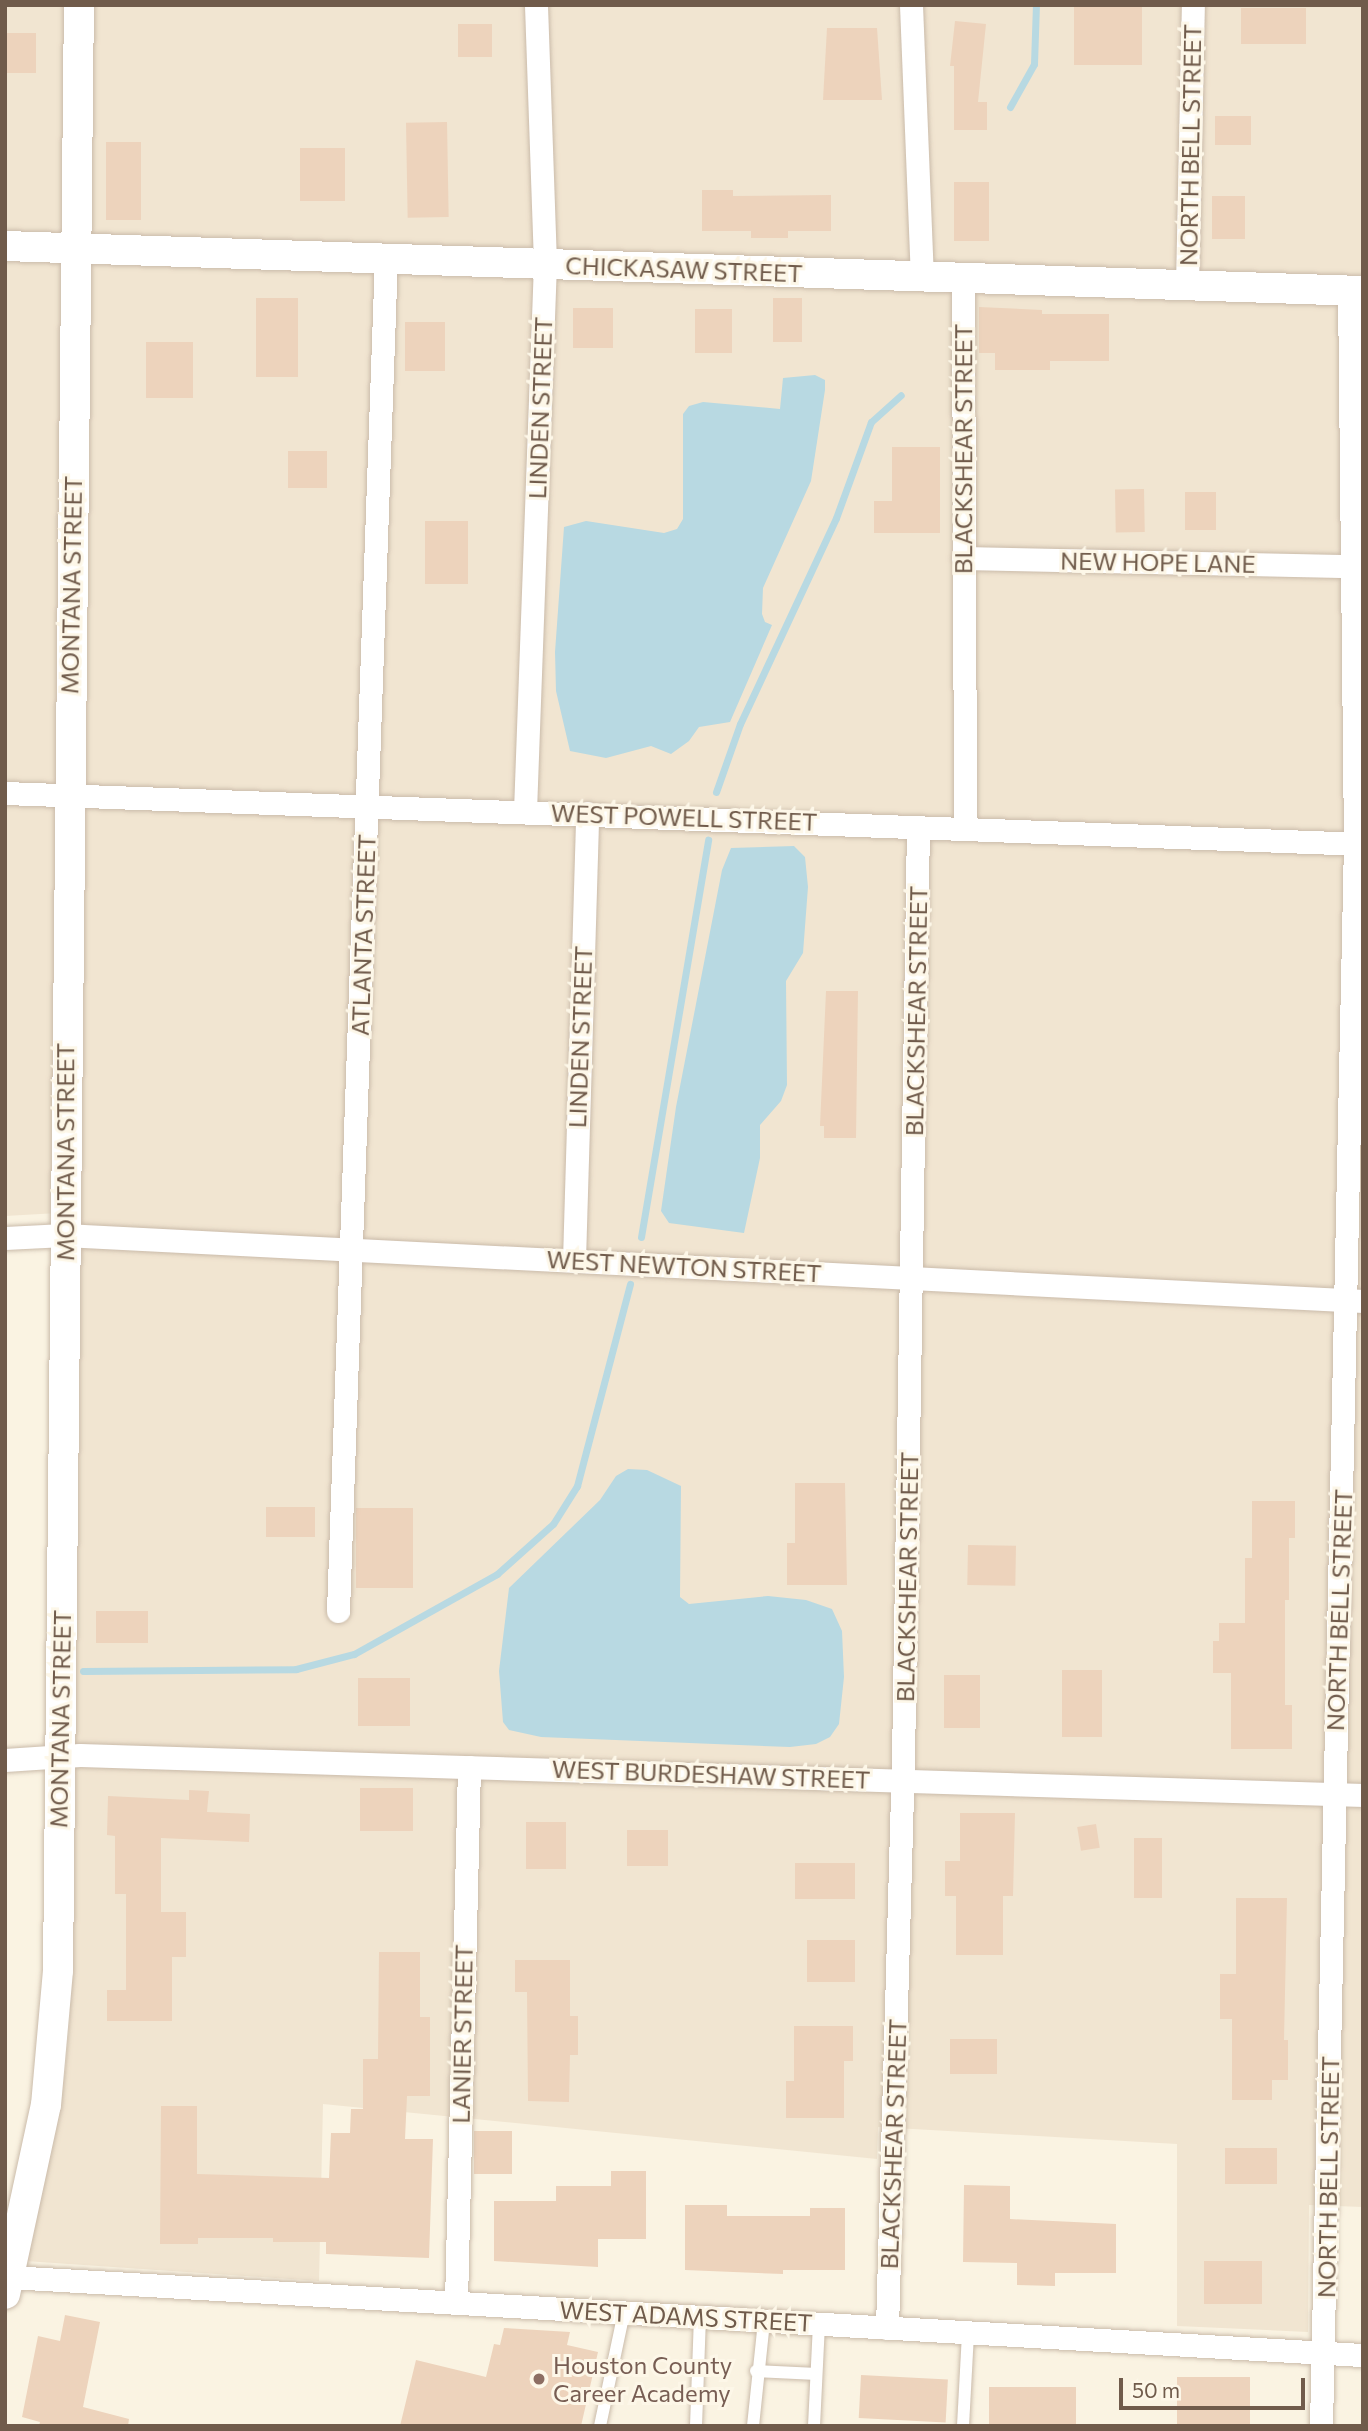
<!DOCTYPE html>
<html>
<head>
<meta charset="utf-8">
<style>
	body { margin:0 }
	#map { position:relative; width:1368px; height:2431px; overflow:hidden; background:#faf3e2; font-family:Commissioner,sans-serif }
	div>[style] { position:absolute }
	.residential>* { inset:0; background:#f1e5d1 }
	.water>* { inset:0; background:#b8d9e2 }
	.stream>* { height:7px; margin:-3.5px; padding:0 3.5px; transform-origin:3.5px; border-radius:3.5px; background:#b8d9e2 }
	.building>* { inset:0; background:#edd3bc; transform-origin:0 0 }
	.roads { filter:drop-shadow(0 0 2px #cabbaa) drop-shadow(0 0 2px #cabbaa) }
	.service>* { height:12px; margin:-6px; padding:0 6px; transform-origin:6px; border-radius:6px; background:#fff }
	.minor>* { height:23px; margin:-11.5px; padding:0 11.5px; transform-origin:11.5px; border-radius:11.5px; background:#fff }
	.tertiary>* { height:30px; margin:-15px; padding:0 15px; transform-origin:15px; border-radius:15px; background:#fff }
	.dots>* { width:19px; height:19px; translate:-50% -50%; box-sizing:border-box; border:4px solid #fdf7e8; border-radius:50% }
	span { translate:-50% -50%; white-space:nowrap; text-align:center; line-height:1.15; -webkit-text-stroke:6px #fdf7e8; paint-order:stroke }
	.street-label { font-size:24px; color:#705b4b }
	.education-label { font-size:24px; color:#785e54 }
	.left { translate:0 -50%; text-align:left }
	.frame { position:absolute; inset:0; border:7px solid #705b4b; pointer-events:none }
	.scale { position:absolute; left:1119px; top:2378px; width:186px; height:32px; box-sizing:border-box; border:4px solid #705b4b; border-top:0; padding-left:9px; font-size:21px; line-height:24px; white-space:nowrap; color:#705b4b; -webkit-text-stroke:5px #fdf7e8; paint-order:stroke }
</style>
</head>
<body>
<div id="map">
	<div class="residential">
		<i style="clip-path:polygon(5px 5px,1363px 5px,1363px 2207px,1309px 2205px,1308px 2332px,1177px 2326px,1177px 2144px,878px 2127px,877px 2159px,323px 2104px,319px 2281px,25px 2261px,65px 2073px,70px 2017px,76px 1212px,5px 1216px)"></i>
	</div>
	<div class="water">
		<i style="clip-path:polygon(815px 375px,825px 380px,825px 390px,811px 481px,763px 588px,762px 614px,765px 622px,772px 625px,730px 722px,699px 727px,689px 741px,671px 754px,651px 746px,606px 758px,570px 751px,556px 691px,555px 652px,564px 527px,586px 521px,664px 533px,677px 529px,683px 519px,683px 414px,689px 406px,703px 402px,780px 409px,783px 378px)"></i>
		<i style="clip-path:polygon(794px 846px,805px 857px,808px 887px,803px 953px,786px 981px,787px 1085px,781px 1101px,760px 1125px,760px 1158px,744px 1233px,669px 1223px,661px 1211px,676px 1107px,722px 870px,731px 848px)"></i>
		<i style="clip-path:polygon(628px 1469px,647px 1470px,681px 1486px,680px 1597px,689px 1604px,768px 1596px,806px 1600px,832px 1609px,842px 1631px,844px 1677px,839px 1724px,830px 1737px,816px 1744px,790px 1747px,541px 1737px,509px 1730px,503px 1722px,499px 1671px,509px 1588px,600px 1500px,616px 1476px)"></i>
	</div>
	<div class="stream">
		<i style="left:1010px;top:107px;width:49px;rotate:-60.8deg"></i>
		<i style="left:1034px;top:64px;width:59px;rotate:-88.1deg"></i>
		<i style="left:716px;top:792px;width:72px;rotate:-70.6deg"></i>
		<i style="left:740px;top:724px;width:227px;rotate:-65deg"></i>
		<i style="left:836px;top:518px;width:102px;rotate:-70deg"></i>
		<i style="left:871px;top:422px;width:40px;rotate:-42deg"></i>
		<i style="left:641px;top:1237px;width:403px;rotate:-80.4deg"></i>
		<i style="left:83px;top:1671px;width:213px;rotate:-0.5deg"></i>
		<i style="left:296px;top:1669px;width:60px;rotate:-14.5deg"></i>
		<i style="left:354px;top:1654px;width:164px;rotate:-29.2deg"></i>
		<i style="left:497px;top:1574px;width:75px;rotate:-41.8deg"></i>
		<i style="left:553px;top:1524px;width:45px;rotate:-57.7deg"></i>
		<i style="left:577px;top:1486px;width:209px;rotate:-75.3deg"></i>
	</div>
	<div class="building">
		<i style="left:1074px;top:5px;width:68px;height:60px"></i>
		<i style="left:1241px;top:8px;width:65px;height:36px"></i>
		<i style="clip-path:polygon(955px 21px,986px 24px,978px 102px,987px 102px,987px 130px,954px 130px,954px 66px,950px 66px)"></i>
		<i style="left:458px;top:24px;width:34px;height:33px"></i>
		<i style="clip-path:polygon(827px 28px,877px 28px,882px 100px,823px 100px)"></i>
		<i style="left:5px;top:33px;width:31px;height:40px"></i>
		<i style="left:1215px;top:116px;width:36px;height:29px"></i>
		<i style="left:447px;top:122px;width:95px;height:41px;rotate:89deg"></i>
		<i style="left:106px;top:142px;width:35px;height:78px"></i>
		<i style="left:300px;top:148px;width:45px;height:53px"></i>
		<i style="left:954px;top:182px;width:35px;height:59px"></i>
		<i style="clip-path:polygon(702px 190px,733px 190px,733px 196px,831px 195px,831px 231px,788px 231px,788px 238px,751px 238px,751px 231px,702px 231px)"></i>
		<i style="left:1212px;top:196px;width:33px;height:43px"></i>
		<i style="left:256px;top:298px;width:42px;height:79px"></i>
		<i style="left:773px;top:298px;width:29px;height:44px"></i>
		<i style="clip-path:polygon(979px 307px,1042px 310px,1042px 314px,1109px 314px,1109px 361px,1050px 361px,1050px 370px,995px 370px,995px 353px,979px 353px)"></i>
		<i style="left:573px;top:308px;width:40px;height:40px"></i>
		<i style="left:695px;top:309px;width:37px;height:44px"></i>
		<i style="left:405px;top:322px;width:40px;height:49px"></i>
		<i style="left:146px;top:342px;width:47px;height:56px"></i>
		<i style="clip-path:polygon(892px 447px,940px 447px,940px 533px,874px 533px,874px 501px,892px 501px)"></i>
		<i style="left:288px;top:451px;width:39px;height:37px"></i>
		<i style="left:1144px;top:489px;width:43px;height:29px;rotate:89deg"></i>
		<i style="left:1185px;top:492px;width:31px;height:38px"></i>
		<i style="left:425px;top:521px;width:43px;height:63px"></i>
		<i style="clip-path:polygon(826px 991px,858px 991px,856px 1138px,824px 1138px,824px 1126px,820px 1126px)"></i>
		<i style="clip-path:polygon(795px 1483px,845px 1483px,847px 1585px,787px 1585px,787px 1543px,795px 1543px)"></i>
		<i style="clip-path:polygon(1252px 1501px,1295px 1501px,1295px 1538px,1289px 1538px,1289px 1600px,1285px 1600px,1285px 1705px,1292px 1705px,1292px 1749px,1231px 1749px,1231px 1673px,1213px 1673px,1213px 1641px,1219px 1641px,1219px 1623px,1245px 1623px,1245px 1558px,1252px 1558px)"></i>
		<i style="left:266px;top:1507px;width:49px;height:30px"></i>
		<i style="left:356px;top:1508px;width:57px;height:80px"></i>
		<i style="left:968px;top:1545px;width:48px;height:40px;rotate:1deg"></i>
		<i style="left:96px;top:1611px;width:52px;height:32px"></i>
		<i style="left:1062px;top:1670px;width:40px;height:67px"></i>
		<i style="left:944px;top:1675px;width:36px;height:53px"></i>
		<i style="left:358px;top:1678px;width:52px;height:48px"></i>
		<i style="left:360px;top:1788px;width:53px;height:43px"></i>
		<i style="clip-path:polygon(189px 1790px,209px 1791px,207px 1812px,250px 1814px,249px 1842px,161px 1838px,161px 1912px,186px 1912px,186px 1957px,172px 1957px,172px 2021px,107px 2021px,107px 1990px,126px 1990px,126px 1894px,115px 1894px,115px 1836px,107px 1835px,108px 1796px,189px 1800px)"></i>
		<i style="clip-path:polygon(960px 1813px,1015px 1813px,1013px 1896px,1003px 1896px,1003px 1955px,956px 1955px,956px 1896px,945px 1896px,945px 1861px,960px 1861px)"></i>
		<i style="left:526px;top:1822px;width:40px;height:47px"></i>
		<i style="left:1096px;top:1824px;width:24px;height:19px;rotate:81deg"></i>
		<i style="left:627px;top:1830px;width:41px;height:36px"></i>
		<i style="left:1134px;top:1838px;width:28px;height:60px"></i>
		<i style="left:795px;top:1863px;width:60px;height:36px"></i>
		<i style="clip-path:polygon(1236px 1898px,1287px 1898px,1284px 2040px,1288px 2040px,1288px 2080px,1272px 2080px,1272px 2100px,1232px 2100px,1232px 2019px,1220px 2019px,1220px 1974px,1236px 1974px)"></i>
		<i style="left:807px;top:1940px;width:48px;height:42px"></i>
		<i style="clip-path:polygon(379px 1952px,420px 1952px,420px 2017px,430px 2017px,430px 2096px,407px 2096px,405px 2139px,433px 2139px,429px 2258px,326px 2254px,326px 2242px,273px 2242px,273px 2238px,198px 2238px,198px 2244px,160px 2244px,161px 2106px,197px 2106px,197px 2174px,329px 2178px,331px 2133px,350px 2133px,351px 2109px,363px 2109px,363px 2059px,378px 2059px)"></i>
		<i style="clip-path:polygon(515px 1960px,570px 1960px,570px 2016px,578px 2016px,578px 2055px,570px 2055px,569px 2102px,528px 2101px,527px 1992px,515px 1992px)"></i>
		<i style="clip-path:polygon(794px 2026px,853px 2026px,853px 2061px,844px 2061px,844px 2118px,786px 2118px,786px 2081px,794px 2081px)"></i>
		<i style="left:950px;top:2039px;width:47px;height:35px"></i>
		<i style="left:474px;top:2131px;width:38px;height:43px"></i>
		<i style="left:1225px;top:2148px;width:52px;height:36px"></i>
		<i style="clip-path:polygon(611px 2171px,646px 2171px,646px 2239px,598px 2239px,598px 2267px,494px 2261px,494px 2201px,556px 2201px,556px 2186px,611px 2186px)"></i>
		<i style="clip-path:polygon(964px 2185px,1010px 2186px,1010px 2219px,1116px 2224px,1116px 2273px,1055px 2273px,1055px 2286px,1017px 2285px,1017px 2263px,963px 2262px)"></i>
		<i style="clip-path:polygon(685px 2205px,727px 2205px,727px 2216px,810px 2216px,810px 2208px,845px 2208px,845px 2270px,783px 2270px,783px 2274px,685px 2270px)"></i>
		<i style="left:1204px;top:2261px;width:58px;height:43px"></i>
		<i style="clip-path:polygon(65px 2315px,100px 2322px,83px 2407px,129px 2419px,128px 2426px,39px 2426px,40px 2422px,22px 2417px,38px 2336px,60px 2341px)"></i>
		<i style="clip-path:polygon(504px 2328px,570px 2332px,567px 2345px,598px 2352px,581px 2426px,400px 2426px,416px 2360px,486px 2377px,494px 2344px,500px 2345px)"></i>
		<i style="left:861px;top:2375px;width:87px;height:43px;rotate:3deg"></i>
		<i style="left:1177px;top:2377px;width:73px;height:47px"></i>
		<i style="left:989px;top:2387px;width:87px;height:39px"></i>
	</div>
	<div class="roads">
		<div class="service">
			<i style="left:756px;top:2371px;width:60px;rotate:2.9deg"></i>
			<i style="left:600px;top:2426px;width:116px;rotate:-78.1deg"></i>
			<i style="left:696px;top:2426px;width:109px;rotate:-87.9deg"></i>
			<i style="left:753px;top:2426px;width:106px;rotate:-84deg"></i>
			<i style="left:814px;top:2426px;width:102px;rotate:-87.2deg"></i>
			<i style="left:963px;top:2426px;width:93px;rotate:-86.9deg"></i>
		</div>
		<div class="minor">
			<i style="left:911px;top:5px;width:272px;rotate:87.7deg"></i>
			<i style="left:963px;top:278px;width:551px;rotate:89.79deg"></i>
			<i style="left:1187px;top:286px;width:281px;rotate:-88.8deg"></i>
			<i style="left:963px;top:558px;width:390px;rotate:1.2deg"></i>
			<i style="left:5px;top:793px;width:1359px;rotate:2.15deg"></i>
			<i style="left:525px;top:811px;width:548px;rotate:-87.91deg"></i>
			<i style="left:545px;top:263px;width:258px;rotate:-92deg"></i>
			<i style="left:5px;top:1238px;width:59px;rotate:-2.9deg"></i>
			<i style="left:64px;top:1235px;width:1301px;rotate:2.91deg"></i>
			<i style="left:574px;top:1260px;width:447px;rotate:-88.3deg"></i>
			<i style="left:338px;top:1611px;width:1353px;rotate:-87.97deg"></i>
			<i style="left:5px;top:1760px;width:75px;rotate:-3.8deg"></i>
			<i style="left:80px;top:1755px;width:1284px;rotate:1.79deg"></i>
			<i style="left:9px;top:2277px;width:1356px;rotate:3.3deg"></i>
			<i style="left:456px;top:2302px;width:535px;rotate:-88.61deg"></i>
			<i style="left:887px;top:2328px;width:568px;rotate:-88.39deg"></i>
			<i style="left:903px;top:1760px;width:933px;rotate:-89.08deg"></i>
			<i style="left:1321px;top:2426px;width:1583px;rotate:-88.77deg"></i>
			<i style="left:1355px;top:843px;width:553px;rotate:-90.62deg"></i>
		</div>
		<div class="tertiary">
			<i style="left:5px;top:246px;width:1359px;rotate:1.9deg"></i>
			<i style="left:5px;top:2294px;width:193px;rotate:-77.8deg"></i>
			<i style="left:46px;top:2105px;width:135px;rotate:-84.9deg"></i>
			<i style="left:58px;top:1971px;width:1966px;rotate:-89.39deg"></i>
		</div>
	</div>
	<div class="dots">
		<i style="left:539px;top:2379px;background:#8d6e63"></i>
	</div>
	<div class="street-label">
		<span style="left:1190px;top:145px;rotate:-89deg">NORTH BELL STREET</span>
		<span style="left:684px;top:269px;rotate:2deg">CHICKASAW STREET</span>
		<span style="left:540px;top:408px;rotate:-88deg">LINDEN STREET</span>
		<span style="left:963px;top:449px;rotate:-90deg">BLACKSHEAR STREET</span>
		<span style="left:1158px;top:562px;rotate:1deg">NEW HOPE LANE</span>
		<span style="left:71px;top:585px;rotate:-89deg">MONTANA STREET</span>
		<span style="left:684px;top:817px;rotate:2deg">WEST POWELL STREET</span>
		<span style="left:363px;top:935px;rotate:-88deg">ATLANTA STREET</span>
		<span style="left:916px;top:1011px;rotate:-89deg">BLACKSHEAR STREET</span>
		<span style="left:580px;top:1037px;rotate:-88deg">LINDEN STREET</span>
		<span style="left:65px;top:1152px;rotate:-90deg">MONTANA STREET</span>
		<span style="left:684px;top:1266px;rotate:3deg">WEST NEWTON STREET</span>
		<span style="left:907px;top:1577px;rotate:-89deg">BLACKSHEAR STREET</span>
		<span style="left:1339px;top:1610px;rotate:-88deg">NORTH BELL STREET</span>
		<span style="left:60px;top:1719px;rotate:-89deg">MONTANA STREET</span>
		<span style="left:711px;top:1774px;rotate:2deg">WEST BURDESHAW STREET</span>
		<span style="left:462px;top:2034px;rotate:-89deg">LANIER STREET</span>
		<span style="left:893px;top:2144px;rotate:-88deg">BLACKSHEAR STREET</span>
		<span style="left:1328px;top:2177px;rotate:-89deg">NORTH BELL STREET</span>
		<span style="left:686px;top:2316px;rotate:3deg">WEST ADAMS STREET</span>
	</div>
	<div class="education-label">
		<span class="left" style="left:553px;top:2379px">Houston County<br>Career Academy</span>
	</div>
	<div class="frame"></div>
	<div class="scale">50 m</div>
</div>
</body>
</html>
